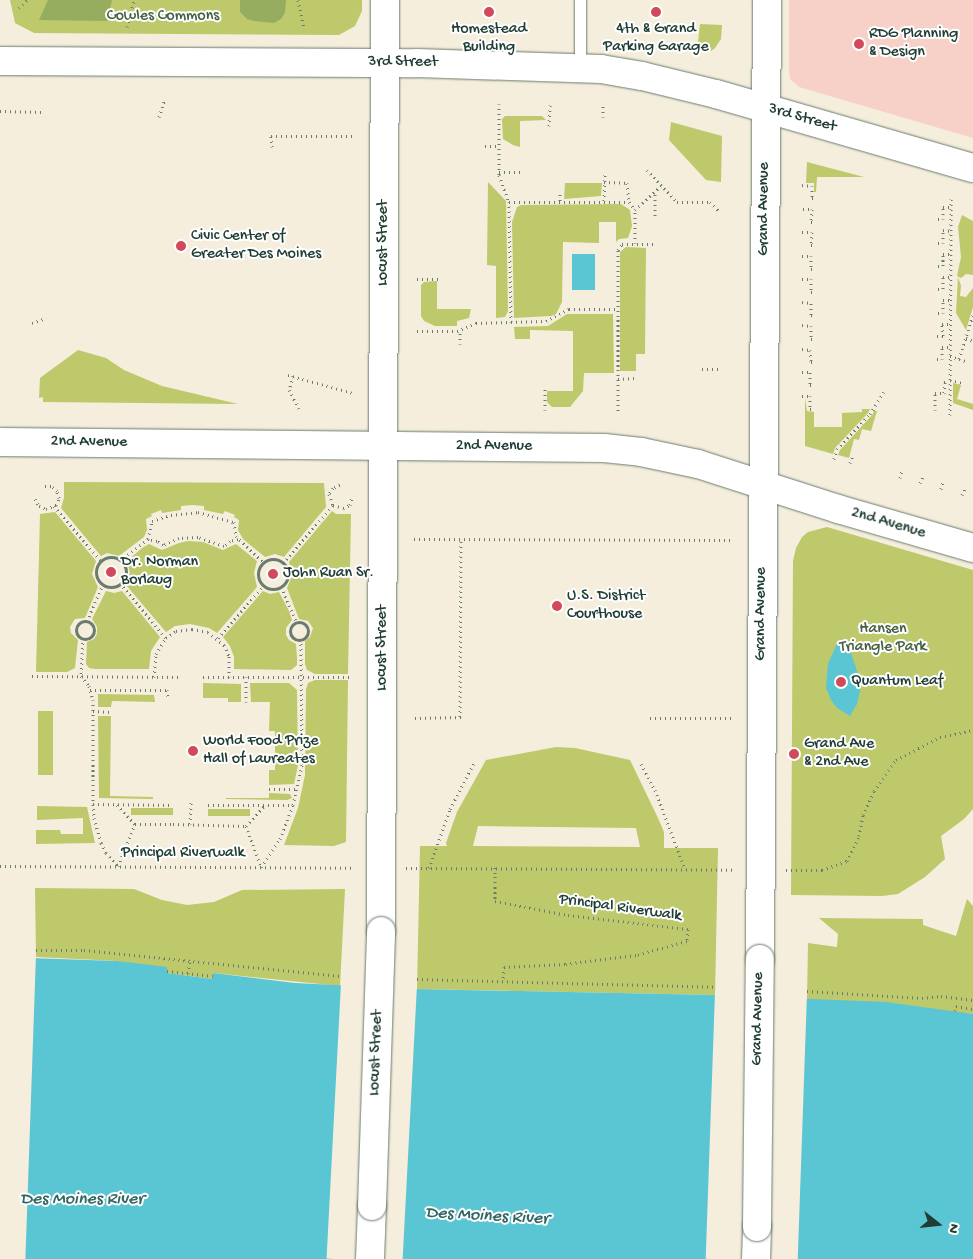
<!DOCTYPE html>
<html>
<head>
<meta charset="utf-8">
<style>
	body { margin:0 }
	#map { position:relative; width:973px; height:1259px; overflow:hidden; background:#f5eedc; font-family:"Gochi Hand",sans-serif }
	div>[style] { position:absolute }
	.built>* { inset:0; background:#f7d1c7 }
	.green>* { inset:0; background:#bdc96b; transform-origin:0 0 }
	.forest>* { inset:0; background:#96ad5f }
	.water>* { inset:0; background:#5ac5d3; transform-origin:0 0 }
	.pier>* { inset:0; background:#f5eedc; transform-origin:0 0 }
	.path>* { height:3px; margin-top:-1.5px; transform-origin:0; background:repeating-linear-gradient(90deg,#6a7b6f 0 1px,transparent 0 5px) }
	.path>.ring { margin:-1.5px; padding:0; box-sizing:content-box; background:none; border:3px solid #6a7b6f; border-radius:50% }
	.roads { filter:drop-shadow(0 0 1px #6a7b6f) drop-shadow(0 0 1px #6a7b6f) }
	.service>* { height:11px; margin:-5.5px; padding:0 5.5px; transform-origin:5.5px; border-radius:5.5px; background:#fff }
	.secondary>* { height:28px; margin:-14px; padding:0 14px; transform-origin:14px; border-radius:14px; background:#fff }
	.bridges { filter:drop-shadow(0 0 1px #6a7b6f) drop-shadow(0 0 1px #6a7b6f) }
	.secondary-bridge>* { height:28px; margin:-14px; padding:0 14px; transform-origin:14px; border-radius:14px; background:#fff }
	.dots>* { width:14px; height:14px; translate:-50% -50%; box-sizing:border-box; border:2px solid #fff; border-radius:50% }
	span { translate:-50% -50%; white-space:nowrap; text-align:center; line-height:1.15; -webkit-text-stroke:4px #fff; paint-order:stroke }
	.park-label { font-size:16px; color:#466042 }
	.poi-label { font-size:16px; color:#1f3d34 }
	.left { translate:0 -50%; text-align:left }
	.street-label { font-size:16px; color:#1f3d34 }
	.water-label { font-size:18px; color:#316664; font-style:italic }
	.north { position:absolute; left:913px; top:1199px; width:50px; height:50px; -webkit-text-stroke:4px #fff; paint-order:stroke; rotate:106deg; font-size:14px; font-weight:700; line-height:20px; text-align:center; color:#1f3d34 }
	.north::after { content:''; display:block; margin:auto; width:18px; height:22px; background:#1f3d34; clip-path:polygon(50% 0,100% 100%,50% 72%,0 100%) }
</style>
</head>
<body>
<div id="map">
	<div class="built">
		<i style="clip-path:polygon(789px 0,973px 0,973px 138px,799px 87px,790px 79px,789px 70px)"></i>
	</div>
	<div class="green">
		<i style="clip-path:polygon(10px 0,362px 0,362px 11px,355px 26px,339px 35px,34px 33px,15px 23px)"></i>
		<i style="clip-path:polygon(700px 24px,722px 25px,721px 39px,715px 48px,711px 51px,701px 48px,698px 42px)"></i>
		<i style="clip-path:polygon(505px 116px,542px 116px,546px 120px,520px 121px,520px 147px,513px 145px,503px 139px,502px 119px)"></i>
		<i style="clip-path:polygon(671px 122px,722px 136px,721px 182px,706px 180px,669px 140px)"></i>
		<i style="clip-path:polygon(807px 162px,864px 177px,817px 177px,816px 192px,814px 192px,814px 183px,806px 183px)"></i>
		<i style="clip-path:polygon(488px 182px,506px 201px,508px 311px,505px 317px,496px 318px,496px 266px,487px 265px)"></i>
		<i style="clip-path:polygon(565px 183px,602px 183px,601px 196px,564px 199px)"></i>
		<i style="clip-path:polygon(621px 204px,630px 210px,632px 226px,628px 238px,619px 239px,616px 242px,616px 222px,599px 222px,599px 243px,563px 242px,562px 302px,556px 314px,551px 316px,514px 318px,512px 222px,517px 207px,521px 205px)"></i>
		<i style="clip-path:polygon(962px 215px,973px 221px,973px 275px,966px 274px,961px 278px,957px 276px,961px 257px,958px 227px)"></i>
		<i style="clip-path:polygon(626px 247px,646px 248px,645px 354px,636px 354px,636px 371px,620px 371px,620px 252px)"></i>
		<i style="clip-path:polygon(958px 277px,961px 286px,960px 296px,966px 297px,973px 288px,973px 307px,966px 330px,956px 313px)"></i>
		<i style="clip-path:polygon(437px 281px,437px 309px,471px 309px,469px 318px,457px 321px,457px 326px,435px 326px,424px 321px,421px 316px,421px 285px,424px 282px)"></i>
		<i style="clip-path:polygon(567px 314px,613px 314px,614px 373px,584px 373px,583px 391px,570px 407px,552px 407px,547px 402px,547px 391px,573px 391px,573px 331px,530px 330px,530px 339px,515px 339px,514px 327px,548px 326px)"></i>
		<i style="clip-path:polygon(78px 350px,106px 358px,124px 370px,162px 386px,238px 404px,43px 402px,43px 397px,39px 398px,40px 378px)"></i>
		<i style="clip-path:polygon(953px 383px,961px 385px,957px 399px,973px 404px,973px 410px,953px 403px)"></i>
		<i style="clip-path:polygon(805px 398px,807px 411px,814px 412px,814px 427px,842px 427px,842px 413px,862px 412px,862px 409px,870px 409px,868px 413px,835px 448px,833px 454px,805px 446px)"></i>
		<i style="clip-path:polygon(874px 410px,877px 411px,871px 431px,862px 429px,859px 440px,854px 439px,849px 458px,838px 455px,840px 450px,873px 414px)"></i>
		<i style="clip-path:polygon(64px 482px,324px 483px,326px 507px,284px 557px,275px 554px,265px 557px,243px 539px,238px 530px,239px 520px,234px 517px,235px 515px,225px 511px,223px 514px,204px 510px,204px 506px,193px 505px,181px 506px,181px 510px,162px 513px,161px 510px,151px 514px,152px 516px,146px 519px,147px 530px,144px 537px,119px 556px,107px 553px,101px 556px,61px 508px,64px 498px)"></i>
		<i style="clip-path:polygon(332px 511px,336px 514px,351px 514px,348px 674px,315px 674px,307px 670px,305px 664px,305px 641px,310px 637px,313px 628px,308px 621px,299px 619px,287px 588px,292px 576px,289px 562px)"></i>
		<i style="clip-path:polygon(55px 512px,96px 561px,92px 574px,98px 587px,85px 618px,75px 619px,70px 627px,71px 633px,78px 640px,75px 668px,67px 672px,36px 672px,40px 514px)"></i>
		<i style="clip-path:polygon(827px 527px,973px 570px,973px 809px,964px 819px,941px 836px,945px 859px,925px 877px,898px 894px,882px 896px,791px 895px,793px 561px,796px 548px,802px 537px,808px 532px)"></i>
		<i style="clip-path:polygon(188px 541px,203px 542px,223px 550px,236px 544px,257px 561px,254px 573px,257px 587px,217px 633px,209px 628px,190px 624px,175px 626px,166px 632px,126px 585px,130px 573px,127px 561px,142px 548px,149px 544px,162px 550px,179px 543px)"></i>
		<i style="clip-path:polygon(106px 591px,114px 593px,122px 591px,160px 637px,151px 651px,149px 669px,95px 669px,89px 668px,86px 664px,87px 642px,94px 639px,97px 634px,97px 627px,92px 619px)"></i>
		<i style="clip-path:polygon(263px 591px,270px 594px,279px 592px,289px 611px,292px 620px,286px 628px,286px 635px,289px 640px,296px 644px,297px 658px,297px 665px,291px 670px,234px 669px,234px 657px,230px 646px,223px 637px)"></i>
		<i style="clip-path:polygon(315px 680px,348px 680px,346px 842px,334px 846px,284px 845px,298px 808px,305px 775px,306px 689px,308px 683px)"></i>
		<i style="clip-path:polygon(203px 683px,241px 684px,241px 702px,228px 702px,228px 698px,203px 698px)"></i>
		<i style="clip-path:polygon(250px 683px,289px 683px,297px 690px,298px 765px,294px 784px,269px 785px,269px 770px,275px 770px,275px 731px,269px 731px,270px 702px,251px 702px)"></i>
		<i style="clip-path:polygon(98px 694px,154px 695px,155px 702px,112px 701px,111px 707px,98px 707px)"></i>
		<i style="left:38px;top:711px;width:15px;height:64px"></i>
		<i style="clip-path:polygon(98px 716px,111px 716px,110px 796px,153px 797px,153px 799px,99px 798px)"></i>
		<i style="clip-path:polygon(evenodd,556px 747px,575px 748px,630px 760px,658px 818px,664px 832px,664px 848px,718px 848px,715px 995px,417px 989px,420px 846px,447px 846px,446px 843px,457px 812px,486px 760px,556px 747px,478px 826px,636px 828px,640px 847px,473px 846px,478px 826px)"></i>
		<i style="clip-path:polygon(269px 793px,290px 794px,292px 798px,287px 800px,226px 799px,226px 798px,269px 798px)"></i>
		<i style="clip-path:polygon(37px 806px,87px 807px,95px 843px,36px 844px,36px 830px,60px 830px,61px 834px,83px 834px,83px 818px,37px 820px)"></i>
		<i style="left:131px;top:808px;width:42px;height:7px"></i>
		<i style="left:208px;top:809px;width:42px;height:7px"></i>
		<i style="clip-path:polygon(35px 888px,134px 889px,162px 900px,187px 905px,214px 902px,242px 890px,345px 889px,340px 986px,213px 973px,212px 979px,167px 973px,117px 961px,36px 957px)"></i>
		<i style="clip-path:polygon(967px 899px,973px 906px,973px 1014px,807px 999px,808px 943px,837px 947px,838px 934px,819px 918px,923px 919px,923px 925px,956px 936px)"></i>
	</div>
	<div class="forest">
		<i style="clip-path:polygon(48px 0,112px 0,107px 21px,39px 20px)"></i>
		<i style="clip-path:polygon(240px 0,286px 0,285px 13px,281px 19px,274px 23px,254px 21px,247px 19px,240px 12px)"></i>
	</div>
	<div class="water">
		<i style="left:595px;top:254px;width:36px;height:23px;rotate:90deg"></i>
		<i style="clip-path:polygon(839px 639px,851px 653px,859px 677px,860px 691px,857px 704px,850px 716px,837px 708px,831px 700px,826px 688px,828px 664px)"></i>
		<i style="clip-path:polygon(0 957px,117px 961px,167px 967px,167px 973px,212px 979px,213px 973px,295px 983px,416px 989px,715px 995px,886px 1002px,973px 1014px,973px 1259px,0 1259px)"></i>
	</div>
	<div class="pier">
		<i style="left:0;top:954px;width:36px;height:305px;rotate:2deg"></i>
		<i style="left:341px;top:983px;width:76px;height:276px;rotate:3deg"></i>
		<i style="left:715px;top:992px;width:92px;height:267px;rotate:2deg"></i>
	</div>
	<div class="path">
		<i style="left:298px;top:0;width:30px;rotate:78deg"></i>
		<i style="left:19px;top:8px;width:11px;rotate:-45deg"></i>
		<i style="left:127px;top:27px;width:28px;rotate:-75deg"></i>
		<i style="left:499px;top:104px;width:71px;rotate:90deg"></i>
		<i style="left:499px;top:175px;width:29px;rotate:70deg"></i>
		<i style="left:603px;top:106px;width:11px;rotate:90deg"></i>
		<i style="left:0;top:111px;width:41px;rotate:1.4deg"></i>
		<i style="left:159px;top:117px;width:19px;rotate:-72deg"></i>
		<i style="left:549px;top:126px;width:21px;rotate:-87deg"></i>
		<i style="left:485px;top:146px;width:14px"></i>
		<i style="left:272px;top:147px;width:11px;rotate:-95deg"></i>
		<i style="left:271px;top:136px;width:84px"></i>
		<i style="left:647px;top:170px;width:44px;rotate:46.8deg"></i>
		<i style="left:677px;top:202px;width:33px"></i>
		<i style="left:710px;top:202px;width:14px;rotate:45deg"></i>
		<i style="left:499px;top:172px;width:21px"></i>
		<i style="left:604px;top:182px;width:23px;rotate:2deg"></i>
		<i style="left:627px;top:183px;width:19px;rotate:84deg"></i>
		<i style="left:802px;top:185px;width:10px;rotate:6deg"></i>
		<i style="left:812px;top:186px;width:12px;rotate:90deg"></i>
		<i style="left:812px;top:198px;width:4px"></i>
		<i style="left:560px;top:201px;width:9px;rotate:-90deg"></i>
		<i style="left:604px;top:201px;width:29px;rotate:-88deg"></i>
		<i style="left:803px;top:209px;width:9px"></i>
		<i style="left:812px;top:209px;width:13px;rotate:94deg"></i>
		<i style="left:811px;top:222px;width:5px"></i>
		<i style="left:655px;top:216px;width:24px;rotate:-90deg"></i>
		<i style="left:938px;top:219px;width:5px"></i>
		<i style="left:943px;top:219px;width:12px;rotate:-90deg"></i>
		<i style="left:943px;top:207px;width:8px"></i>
		<i style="left:802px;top:232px;width:10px"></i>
		<i style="left:812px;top:232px;width:13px;rotate:94deg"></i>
		<i style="left:811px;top:245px;width:5px"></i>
		<i style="left:635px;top:243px;width:33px;rotate:-90deg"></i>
		<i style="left:635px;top:210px;width:35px;rotate:-43deg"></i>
		<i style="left:938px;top:243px;width:5px"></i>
		<i style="left:943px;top:243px;width:13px;rotate:-90deg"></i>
		<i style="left:943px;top:230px;width:8px;rotate:7deg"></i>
		<i style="left:802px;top:256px;width:9px"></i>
		<i style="left:811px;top:256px;width:13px;rotate:90deg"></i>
		<i style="left:811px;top:269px;width:5px"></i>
		<i style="left:938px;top:266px;width:5px"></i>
		<i style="left:943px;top:266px;width:12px;rotate:-90deg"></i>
		<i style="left:943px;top:254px;width:8px"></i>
		<i style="left:417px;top:279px;width:25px"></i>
		<i style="left:802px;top:279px;width:9px"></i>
		<i style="left:811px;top:279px;width:13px;rotate:90deg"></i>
		<i style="left:811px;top:292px;width:4px"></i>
		<i style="left:938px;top:289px;width:5px"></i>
		<i style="left:943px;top:289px;width:12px;rotate:-90deg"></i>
		<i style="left:943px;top:277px;width:8px"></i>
		<i style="left:802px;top:302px;width:9px;rotate:6deg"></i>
		<i style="left:811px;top:303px;width:12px;rotate:90deg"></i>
		<i style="left:811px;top:315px;width:4px;rotate:14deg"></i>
		<i style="left:938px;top:313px;width:5px"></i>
		<i style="left:943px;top:313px;width:13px;rotate:-90deg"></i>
		<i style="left:943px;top:300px;width:7px"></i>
		<i style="left:511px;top:322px;width:120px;rotate:-91deg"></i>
		<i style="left:509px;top:202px;width:120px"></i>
		<i style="left:629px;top:202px;width:10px;rotate:53deg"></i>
		<i style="left:32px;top:323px;width:15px;rotate:-20deg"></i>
		<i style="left:802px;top:325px;width:9px;rotate:6deg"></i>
		<i style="left:811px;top:326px;width:13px;rotate:90deg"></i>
		<i style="left:811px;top:339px;width:4px"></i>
		<i style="left:417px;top:331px;width:40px"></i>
		<i style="left:457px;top:331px;width:21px;rotate:-23deg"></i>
		<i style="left:476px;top:323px;width:70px;rotate:-1.6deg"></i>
		<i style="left:546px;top:321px;width:26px;rotate:-28deg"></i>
		<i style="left:569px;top:309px;width:49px"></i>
		<i style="left:937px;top:336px;width:6px"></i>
		<i style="left:943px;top:336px;width:12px;rotate:-95deg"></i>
		<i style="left:942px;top:324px;width:8px"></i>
		<i style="left:966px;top:338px;width:8px;rotate:23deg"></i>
		<i style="left:460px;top:344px;width:14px;rotate:-90deg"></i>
		<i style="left:802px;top:349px;width:8px;rotate:7deg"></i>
		<i style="left:810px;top:350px;width:12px;rotate:85deg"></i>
		<i style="left:811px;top:362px;width:4px"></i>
		<i style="left:950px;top:356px;width:9px;rotate:18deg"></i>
		<i style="left:959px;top:359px;width:46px;rotate:-72.3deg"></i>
		<i style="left:937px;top:359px;width:5px"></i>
		<i style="left:942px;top:359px;width:12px;rotate:-90deg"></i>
		<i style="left:942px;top:347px;width:8px"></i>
		<i style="left:959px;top:359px;width:9px;rotate:18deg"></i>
		<i style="left:702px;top:369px;width:17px"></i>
		<i style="left:802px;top:372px;width:8px"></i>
		<i style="left:810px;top:372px;width:13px;rotate:90deg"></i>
		<i style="left:810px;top:385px;width:4px"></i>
		<i style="left:288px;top:375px;width:67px;rotate:15.5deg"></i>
		<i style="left:293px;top:376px;width:15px;rotate:106deg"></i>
		<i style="left:289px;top:390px;width:21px;rotate:62deg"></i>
		<i style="left:618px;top:379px;width:18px;rotate:-3deg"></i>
		<i style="left:950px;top:380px;width:12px;rotate:14deg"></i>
		<i style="left:802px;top:396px;width:8px"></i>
		<i style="left:810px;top:396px;width:13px;rotate:90deg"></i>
		<i style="left:810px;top:409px;width:5px"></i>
		<i style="left:545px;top:410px;width:24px;rotate:-90deg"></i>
		<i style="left:935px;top:410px;width:17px;rotate:-90deg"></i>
		<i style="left:935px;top:393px;width:9px"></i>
		<i style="left:944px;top:393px;width:11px;rotate:-85deg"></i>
		<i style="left:945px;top:382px;width:3px;rotate:180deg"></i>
		<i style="left:618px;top:411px;width:161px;rotate:-90deg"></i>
		<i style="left:618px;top:250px;width:7px;rotate:-56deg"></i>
		<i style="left:622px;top:244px;width:33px"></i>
		<i style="left:950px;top:415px;width:216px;rotate:-89.7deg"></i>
		<i style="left:834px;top:459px;width:10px;rotate:-73deg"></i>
		<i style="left:837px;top:449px;width:48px;rotate:-46.7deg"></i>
		<i style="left:870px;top:414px;width:26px;rotate:-58deg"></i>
		<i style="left:850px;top:463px;width:9px;rotate:-69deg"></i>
		<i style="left:900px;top:478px;width:8px;rotate:-76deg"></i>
		<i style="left:920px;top:483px;width:8px;rotate:-67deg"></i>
		<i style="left:340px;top:485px;width:8px;rotate:157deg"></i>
		<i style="left:333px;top:488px;width:7px;rotate:124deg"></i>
		<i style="left:329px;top:494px;width:12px;rotate:70deg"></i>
		<i style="left:333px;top:505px;width:10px;rotate:17deg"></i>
		<i style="left:343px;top:508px;width:8px;rotate:-23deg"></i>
		<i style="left:350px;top:505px;width:7px;rotate:-74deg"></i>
		<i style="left:941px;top:489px;width:7px;rotate:-74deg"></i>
		<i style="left:962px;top:495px;width:8px;rotate:-67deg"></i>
		<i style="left:35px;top:499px;width:8px;rotate:60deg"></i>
		<i style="left:39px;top:506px;width:8px;rotate:23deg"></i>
		<i style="left:46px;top:509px;width:11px;rotate:-22deg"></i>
		<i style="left:56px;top:505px;width:8px;rotate:-67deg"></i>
		<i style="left:59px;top:498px;width:7px;rotate:-106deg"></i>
		<i style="left:57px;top:491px;width:8px;rotate:-140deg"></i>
		<i style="left:51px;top:486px;width:8px;rotate:180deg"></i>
		<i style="left:54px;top:506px;width:72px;rotate:49.5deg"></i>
		<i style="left:238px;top:539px;width:8px;rotate:166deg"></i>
		<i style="left:230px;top:541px;width:8px;rotate:140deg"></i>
		<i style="left:224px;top:546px;width:28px;rotate:-161deg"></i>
		<i style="left:198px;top:537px;width:19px;rotate:177deg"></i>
		<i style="left:179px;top:538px;width:17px;rotate:156deg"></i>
		<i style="left:163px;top:545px;width:7px;rotate:-146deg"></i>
		<i style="left:157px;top:541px;width:9px;rotate:-167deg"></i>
		<i style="left:148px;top:539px;width:18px;rotate:-77deg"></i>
		<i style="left:152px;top:521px;width:20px;rotate:-18deg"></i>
		<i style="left:171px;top:515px;width:27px;rotate:-6deg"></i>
		<i style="left:198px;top:512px;width:37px;rotate:16deg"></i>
		<i style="left:234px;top:522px;width:14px;rotate:82deg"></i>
		<i style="left:236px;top:536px;width:39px;rotate:44deg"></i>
		<i style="left:414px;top:539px;width:319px;rotate:0.2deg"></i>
		<i class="ring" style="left:96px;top:557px;width:27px;height:27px"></i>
		<i class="ring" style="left:258px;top:559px;width:27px;height:27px"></i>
		<i style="left:120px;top:561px;width:36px;rotate:-38deg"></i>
		<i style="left:283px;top:563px;width:77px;rotate:-49.2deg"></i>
		<i style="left:120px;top:583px;width:72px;rotate:50.1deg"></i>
		<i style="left:281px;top:587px;width:39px;rotate:66deg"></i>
		<i style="left:87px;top:621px;width:40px;rotate:-66.6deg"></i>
		<i class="ring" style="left:76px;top:621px;width:15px;height:15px"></i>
		<i class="ring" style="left:290px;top:622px;width:15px;height:15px"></i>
		<i style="left:83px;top:638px;width:38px;rotate:93deg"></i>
		<i style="left:81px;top:676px;width:13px;rotate:51deg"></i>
		<i style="left:89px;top:686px;width:15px;rotate:74deg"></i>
		<i style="left:93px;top:700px;width:104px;rotate:90deg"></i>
		<i style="left:93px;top:804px;width:80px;rotate:0.7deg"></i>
		<i style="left:218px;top:638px;width:70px;rotate:-49deg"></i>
		<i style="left:32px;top:676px;width:147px;rotate:0.4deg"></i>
		<i style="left:154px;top:677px;width:23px;rotate:-85deg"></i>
		<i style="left:156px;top:654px;width:19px;rotate:-58deg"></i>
		<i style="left:166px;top:638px;width:12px;rotate:-35deg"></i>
		<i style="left:176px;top:631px;width:16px;rotate:-7deg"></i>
		<i style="left:192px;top:629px;width:16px;rotate:11deg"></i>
		<i style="left:208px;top:632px;width:21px;rotate:39deg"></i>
		<i style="left:224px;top:645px;width:12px;rotate:66deg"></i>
		<i style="left:229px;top:656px;width:21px;rotate:90deg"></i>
		<i style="left:203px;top:677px;width:149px"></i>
		<i style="left:90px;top:690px;width:77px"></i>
		<i style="left:167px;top:690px;width:7px;rotate:82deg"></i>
		<i style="left:246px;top:702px;width:25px;rotate:-90deg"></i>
		<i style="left:93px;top:711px;width:18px;rotate:3deg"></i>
		<i style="left:460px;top:717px;width:178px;rotate:-89.7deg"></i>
		<i style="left:415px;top:718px;width:48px;rotate:-1.2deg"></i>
		<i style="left:650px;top:718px;width:84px"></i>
		<i style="left:641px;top:764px;width:30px;rotate:62deg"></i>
		<i style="left:655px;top:790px;width:85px;rotate:69.2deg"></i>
		<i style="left:269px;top:789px;width:29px"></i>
		<i style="left:93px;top:804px;width:14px;rotate:86deg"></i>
		<i style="left:94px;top:818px;width:26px;rotate:74deg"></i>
		<i style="left:101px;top:843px;width:11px;rotate:63deg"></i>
		<i style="left:106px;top:853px;width:18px;rotate:47deg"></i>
		<i style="left:118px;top:866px;width:45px;rotate:-68deg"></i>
		<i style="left:135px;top:824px;width:38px"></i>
		<i style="left:173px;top:824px;width:73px;rotate:1.6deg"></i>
		<i style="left:246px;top:826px;width:44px;rotate:69.9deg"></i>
		<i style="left:261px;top:867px;width:34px;rotate:-56deg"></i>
		<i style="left:280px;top:839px;width:36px;rotate:-69deg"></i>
		<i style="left:117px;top:805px;width:26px;rotate:47deg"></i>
		<i style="left:208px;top:805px;width:85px"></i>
		<i style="left:293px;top:805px;width:41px;rotate:-77.3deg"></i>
		<i style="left:302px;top:765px;width:125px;rotate:-90.5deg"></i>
		<i style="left:190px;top:824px;width:22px;rotate:-87deg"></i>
		<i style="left:246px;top:826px;width:27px;rotate:-48deg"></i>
		<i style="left:0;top:866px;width:355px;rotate:0.3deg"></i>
		<i style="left:495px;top:867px;width:34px;rotate:90deg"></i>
		<i style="left:495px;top:901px;width:74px;rotate:10.9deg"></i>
		<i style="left:568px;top:915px;width:121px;rotate:6.7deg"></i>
		<i style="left:688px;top:929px;width:12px;rotate:95deg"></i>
		<i style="left:687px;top:941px;width:53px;rotate:164.6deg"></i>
		<i style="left:636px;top:955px;width:72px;rotate:172.8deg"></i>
		<i style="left:565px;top:964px;width:61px;rotate:177.2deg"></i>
		<i style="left:504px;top:967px;width:14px;rotate:94deg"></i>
		<i style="left:406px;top:868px;width:329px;rotate:0.3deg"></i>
		<i style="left:429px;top:868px;width:63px;rotate:-70.4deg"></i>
		<i style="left:450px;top:809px;width:52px;rotate:-62.4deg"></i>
		<i style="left:786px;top:870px;width:36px"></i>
		<i style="left:822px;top:870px;width:27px;rotate:-20deg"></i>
		<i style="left:847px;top:861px;width:28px;rotate:-64deg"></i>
		<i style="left:859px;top:836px;width:21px;rotate:-79deg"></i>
		<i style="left:863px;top:815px;width:26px;rotate:-65deg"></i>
		<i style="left:874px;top:791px;width:38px;rotate:-55deg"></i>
		<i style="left:896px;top:760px;width:50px;rotate:-27.6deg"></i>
		<i style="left:940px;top:737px;width:34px;rotate:-12deg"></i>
		<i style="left:36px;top:950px;width:48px"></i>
		<i style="left:84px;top:950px;width:258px;rotate:5.8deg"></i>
		<i style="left:167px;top:971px;width:46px;rotate:6.2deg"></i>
		<i style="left:188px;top:973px;width:12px;rotate:-81deg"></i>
		<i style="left:417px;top:979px;width:298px;rotate:1.5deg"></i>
		<i style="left:807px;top:991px;width:115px;rotate:3.5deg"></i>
		<i style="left:922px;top:998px;width:19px;rotate:-6deg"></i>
		<i style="left:941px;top:996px;width:32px;rotate:7deg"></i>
		<i style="left:955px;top:1011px;width:5px;rotate:-79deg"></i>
		<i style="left:956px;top:1006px;width:17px;rotate:10deg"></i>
	</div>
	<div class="roads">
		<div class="service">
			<i style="left:580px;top:67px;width:67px;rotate:-90deg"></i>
		</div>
		<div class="secondary">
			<i style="left:0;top:61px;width:417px;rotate:0.3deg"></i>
			<i style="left:417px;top:63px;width:184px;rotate:1.9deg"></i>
			<i style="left:601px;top:69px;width:42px;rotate:9.7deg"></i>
			<i style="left:642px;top:76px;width:76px;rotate:13.7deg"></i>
			<i style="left:716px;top:94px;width:267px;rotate:16.1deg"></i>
			<i style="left:0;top:442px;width:604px;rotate:0.57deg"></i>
			<i style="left:604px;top:448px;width:37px;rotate:6deg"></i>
			<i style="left:641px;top:452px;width:58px;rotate:11.9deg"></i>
			<i style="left:698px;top:464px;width:147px;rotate:17.8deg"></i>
			<i style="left:838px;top:509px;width:141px;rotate:16.1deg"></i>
			<i style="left:381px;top:931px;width:931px;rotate:-89.75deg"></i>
			<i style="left:760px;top:959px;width:959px;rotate:-89.58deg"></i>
			<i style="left:370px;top:1259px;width:53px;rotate:-87.8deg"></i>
			<i style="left:756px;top:1259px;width:32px;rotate:-88deg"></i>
		</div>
	</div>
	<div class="bridges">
		<div class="secondary-bridge">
			<i style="left:372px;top:1206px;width:275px;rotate:-88.1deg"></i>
			<i style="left:757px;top:1227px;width:268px;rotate:-89.4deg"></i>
		</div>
	</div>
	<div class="dots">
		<i style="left:489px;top:12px;background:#d1495b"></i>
		<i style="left:656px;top:12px;background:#d1495b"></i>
		<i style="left:859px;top:44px;background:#d1495b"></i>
		<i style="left:181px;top:246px;background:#d1495b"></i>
		<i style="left:111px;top:572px;background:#d1495b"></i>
		<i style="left:273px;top:574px;background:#d1495b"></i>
		<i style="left:557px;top:606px;background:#d1495b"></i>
		<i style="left:841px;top:682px;background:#d1495b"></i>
		<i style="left:193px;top:751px;background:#d1495b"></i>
		<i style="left:794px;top:754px;background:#d1495b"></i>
	</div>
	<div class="park-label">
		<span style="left:163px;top:17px">Cowles Commons</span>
		<span style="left:883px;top:639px">Hansen<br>Triangle Park</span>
	</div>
	<div class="poi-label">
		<span style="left:489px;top:39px">Homestead<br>Building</span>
		<span style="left:656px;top:39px">4th &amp; Grand<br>Parking Garage</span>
		<span class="left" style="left:869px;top:44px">RDG Planning<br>&amp; Design</span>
		<span class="left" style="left:191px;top:246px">Civic Center of<br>Greater Des Moines</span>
		<span class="left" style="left:121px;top:572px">Dr. Norman<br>Borlaug</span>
		<span class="left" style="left:283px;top:574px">John Ruan Sr.</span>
		<span class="left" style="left:567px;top:606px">U.S. District<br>Courthouse</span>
		<span class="left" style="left:851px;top:682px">Quantum Leaf</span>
		<span class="left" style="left:203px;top:751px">World Food Prize<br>Hall of Laureates</span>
		<span class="left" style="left:804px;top:754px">Grand Ave<br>&amp; 2nd Ave</span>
	</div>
	<div class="street-label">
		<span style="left:403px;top:63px">3rd Street</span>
		<span style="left:802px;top:119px;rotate:16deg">3rd Street</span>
		<span style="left:765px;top:209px;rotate:-90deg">Grand Avenue</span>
		<span style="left:384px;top:243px;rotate:-90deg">Locust Street</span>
		<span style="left:89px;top:443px;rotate:1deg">2nd Avenue</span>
		<span style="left:494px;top:447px">2nd Avenue</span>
		<span style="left:888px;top:524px;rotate:16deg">2nd Avenue</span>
		<span style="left:762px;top:614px;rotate:-90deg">Grand Avenue</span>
		<span style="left:383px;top:648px;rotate:-90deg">Locust Street</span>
		<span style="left:183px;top:854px">Principal Riverwalk</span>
		<span style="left:620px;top:909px;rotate:8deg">Principal Riverwalk</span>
		<span style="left:759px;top:1019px;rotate:-89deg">Grand Avenue</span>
		<span style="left:377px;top:1053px;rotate:-88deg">Locust Street</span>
	</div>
	<div class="water-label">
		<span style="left:82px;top:1200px">Des Moines River</span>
		<span style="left:487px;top:1217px;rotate:3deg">Des Moines River</span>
	</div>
	<div class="north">N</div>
</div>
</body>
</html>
